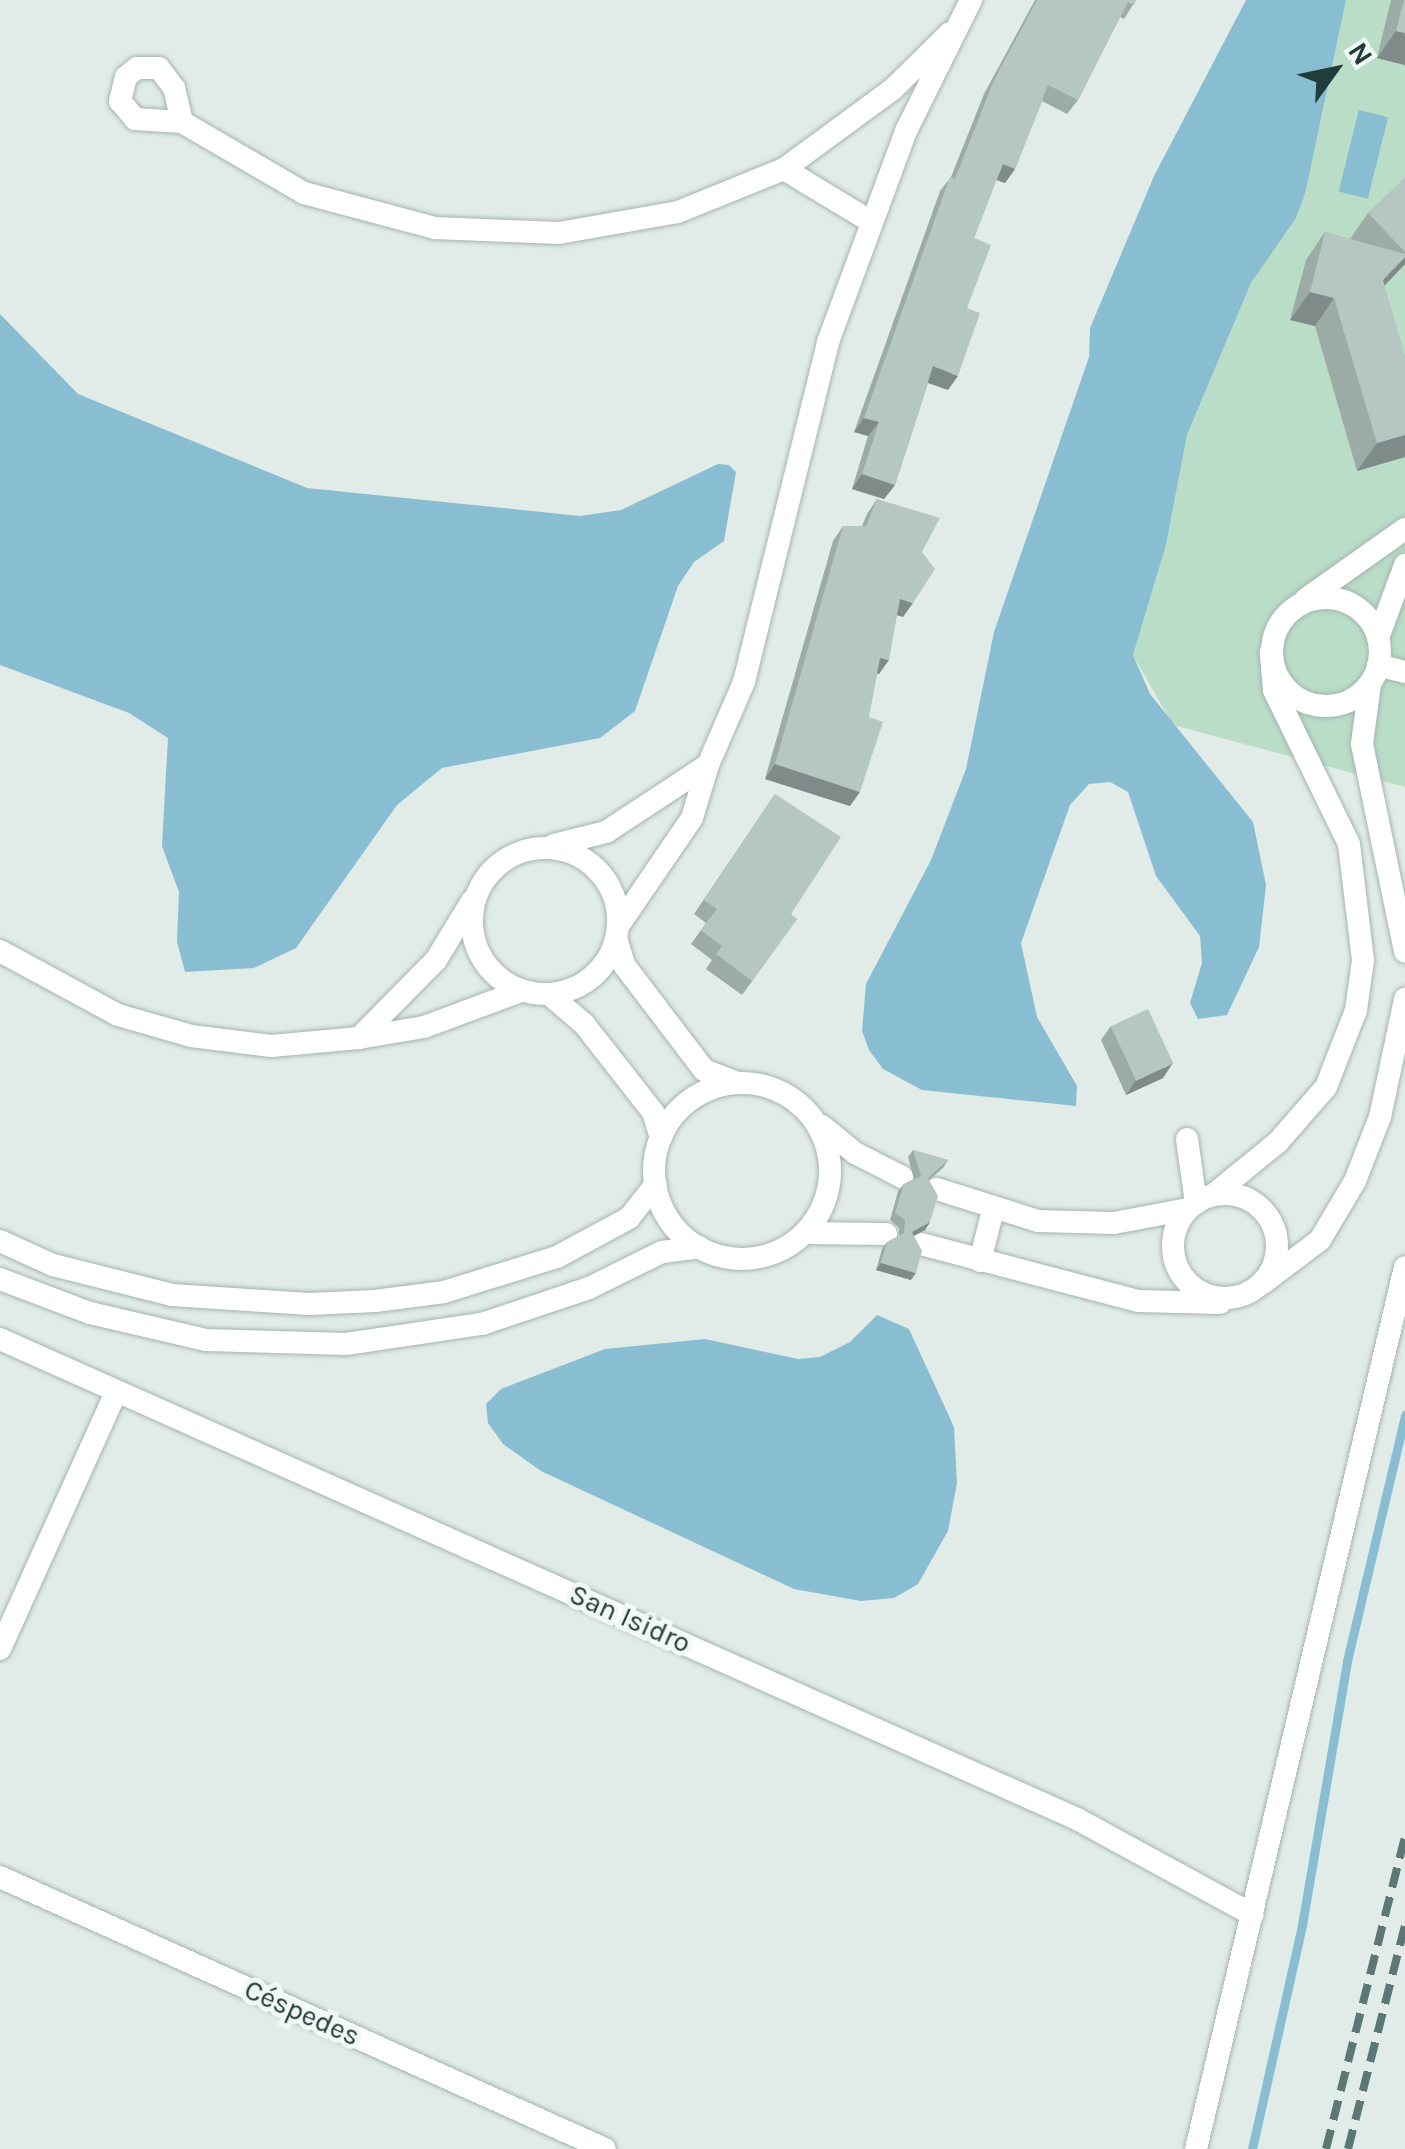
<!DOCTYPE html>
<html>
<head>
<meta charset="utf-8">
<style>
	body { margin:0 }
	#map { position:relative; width:1405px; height:2149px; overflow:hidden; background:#e1ece8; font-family:Karla,sans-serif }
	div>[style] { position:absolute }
	.green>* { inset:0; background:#baddc8 }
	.water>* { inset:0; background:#88bdd2; transform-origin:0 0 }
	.stream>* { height:9px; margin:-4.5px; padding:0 4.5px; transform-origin:4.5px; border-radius:4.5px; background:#88bdd2 }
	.roads { filter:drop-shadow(0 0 2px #a4b4b0) drop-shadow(0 0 2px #a4b4b0) }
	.street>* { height:22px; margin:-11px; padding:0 11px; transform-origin:11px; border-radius:11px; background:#fff }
	.street>.ring { margin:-11px; padding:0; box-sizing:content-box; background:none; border:22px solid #fff; border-radius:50% }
	.rail>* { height:8px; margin-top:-4px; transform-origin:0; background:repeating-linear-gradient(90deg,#5c7874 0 20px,transparent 0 30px) }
	.wall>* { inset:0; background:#9daba7 }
	.shaded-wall>* { inset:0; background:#7f8b88 }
	.building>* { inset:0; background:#b6c7c2; transform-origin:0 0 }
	span { translate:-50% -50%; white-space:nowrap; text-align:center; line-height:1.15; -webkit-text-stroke:10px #f2f8f6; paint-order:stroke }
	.street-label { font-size:28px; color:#213d39 }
	.north { position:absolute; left:1285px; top:20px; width:100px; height:100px; -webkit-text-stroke:8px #f2f8f6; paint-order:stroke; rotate:57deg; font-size:28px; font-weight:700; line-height:40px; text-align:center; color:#213d39 }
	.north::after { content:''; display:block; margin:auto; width:35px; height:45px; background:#213d39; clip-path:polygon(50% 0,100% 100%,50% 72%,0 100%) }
</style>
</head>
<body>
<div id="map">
	<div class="green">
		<i style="clip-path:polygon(1346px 0,1405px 0,1405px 787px,1173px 725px,1133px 655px,1166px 545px,1187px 435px,1251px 283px,1306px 190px)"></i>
	</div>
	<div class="water">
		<i style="clip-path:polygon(1246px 0,1346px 0,1306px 190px,1296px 218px,1251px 283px,1187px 435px,1166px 545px,1133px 655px,1150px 694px,1253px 822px,1266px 885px,1259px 947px,1227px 1015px,1198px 1019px,1190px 1003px,1202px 963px,1200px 936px,1156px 876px,1128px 792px,1110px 782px,1089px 784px,1070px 805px,1021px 943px,1037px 1017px,1077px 1086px,1076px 1106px,922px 1090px,883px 1069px,869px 1050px,862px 1031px,866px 984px,931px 860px,966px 769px,994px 632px,1089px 357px,1090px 328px,1154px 176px)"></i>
		<i style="left:1359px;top:110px;width:30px;height:84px;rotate:14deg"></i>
		<i style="clip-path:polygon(0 314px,78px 394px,307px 488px,580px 516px,621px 510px,718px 464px,729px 465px,736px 472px,724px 541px,694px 562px,678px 586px,635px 711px,600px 738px,442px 768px,397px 805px,296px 948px,254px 968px,185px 972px,177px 942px,179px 892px,162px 846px,168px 738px,129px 713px,0 665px)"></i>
		<i style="clip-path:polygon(877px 1315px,909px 1329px,954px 1427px,957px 1483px,948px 1531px,918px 1584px,894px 1598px,861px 1601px,794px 1589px,541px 1471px,503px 1444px,488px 1423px,486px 1404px,501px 1389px,605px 1349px,705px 1339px,798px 1359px,820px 1357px,850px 1342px)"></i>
	</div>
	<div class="stream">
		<i style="left:1252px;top:2149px;width:230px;rotate:-77.4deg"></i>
		<i style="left:1302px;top:1925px;width:268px;rotate:-80.3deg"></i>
		<i style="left:1347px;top:1661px;width:253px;rotate:-76.7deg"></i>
	</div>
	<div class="roads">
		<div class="street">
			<i style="left:182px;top:122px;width:35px;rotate:-103deg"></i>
			<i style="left:174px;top:88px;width:25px;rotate:-127deg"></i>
			<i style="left:159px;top:68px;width:22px;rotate:180deg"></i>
			<i style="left:137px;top:68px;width:14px;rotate:141deg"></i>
			<i style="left:126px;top:77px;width:25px;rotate:104deg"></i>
			<i style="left:120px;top:101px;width:23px;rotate:50deg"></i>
			<i style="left:135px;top:119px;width:47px;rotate:3.7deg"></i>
			<i style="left:182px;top:122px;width:141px;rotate:30.2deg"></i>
			<i style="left:304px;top:193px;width:136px;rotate:15deg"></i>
			<i style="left:435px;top:228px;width:124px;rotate:2.3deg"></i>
			<i style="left:559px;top:233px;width:121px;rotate:-10deg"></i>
			<i style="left:678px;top:212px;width:114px;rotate:-22.1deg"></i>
			<i style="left:784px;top:169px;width:135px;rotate:-36.3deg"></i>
			<i style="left:893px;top:89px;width:80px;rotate:-44.5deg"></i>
			<i style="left:784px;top:169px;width:100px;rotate:31.2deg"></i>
			<i class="ring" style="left:1272px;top:598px;width:86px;height:86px"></i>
			<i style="left:1306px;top:599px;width:121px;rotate:-35.3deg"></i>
			<i style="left:1378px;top:638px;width:78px;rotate:-69.7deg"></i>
			<i style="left:1378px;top:665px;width:28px;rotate:15deg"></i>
			<i style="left:1370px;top:684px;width:61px;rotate:97.6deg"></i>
			<i style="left:1362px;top:744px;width:212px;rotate:78.3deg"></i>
			<i style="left:708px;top:765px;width:90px;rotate:-66.6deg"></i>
			<i style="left:744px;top:682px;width:350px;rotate:-76.1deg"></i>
			<i style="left:828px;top:342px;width:227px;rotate:-69.7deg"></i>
			<i style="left:907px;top:129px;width:144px;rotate:-63.6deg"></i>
			<i style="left:554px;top:845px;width:54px;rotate:-14deg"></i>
			<i style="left:606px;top:832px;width:122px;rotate:-33.3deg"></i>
			<i style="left:708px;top:765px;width:55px;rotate:106.8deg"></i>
			<i style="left:692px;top:818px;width:130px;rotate:124.3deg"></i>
			<i class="ring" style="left:472px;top:848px;width:124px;height:124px"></i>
			<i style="left:472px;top:901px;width:69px;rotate:121.4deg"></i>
			<i style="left:436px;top:960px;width:110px;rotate:134.6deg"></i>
			<i style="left:359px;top:1038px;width:66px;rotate:-9.6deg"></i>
			<i style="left:424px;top:1027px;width:103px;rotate:-20.4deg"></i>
			<i style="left:616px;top:938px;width:28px;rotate:73deg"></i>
			<i style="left:624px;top:965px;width:132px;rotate:52.7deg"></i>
			<i style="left:704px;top:1070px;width:34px;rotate:21deg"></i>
			<i style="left:0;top:951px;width:134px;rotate:28.5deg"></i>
			<i style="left:118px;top:1015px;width:76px;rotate:16deg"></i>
			<i style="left:191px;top:1036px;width:81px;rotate:7.1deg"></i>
			<i style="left:271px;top:1046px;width:88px;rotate:-5.2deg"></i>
			<i style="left:550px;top:995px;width:45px;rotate:40.5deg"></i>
			<i style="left:584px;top:1024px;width:112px;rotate:51.9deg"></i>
			<i style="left:653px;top:1112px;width:27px;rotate:73deg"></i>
			<i class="ring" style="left:654px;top:1083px;width:154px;height:154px"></i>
			<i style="left:822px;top:1126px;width:43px;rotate:39.3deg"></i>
			<i style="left:855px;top:1153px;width:53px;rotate:27.1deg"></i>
			<i style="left:1187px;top:1139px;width:65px;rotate:82deg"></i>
			<i style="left:937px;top:1189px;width:106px;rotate:17.6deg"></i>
			<i style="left:1038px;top:1221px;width:76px;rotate:1.5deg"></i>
			<i style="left:1114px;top:1223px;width:75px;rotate:-10.7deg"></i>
			<i class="ring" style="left:1173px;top:1194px;width:82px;height:82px"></i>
			<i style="left:1213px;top:1195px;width:84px;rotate:-39.2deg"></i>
			<i style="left:1278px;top:1142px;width:73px;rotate:-48.9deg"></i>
			<i style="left:1326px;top:1087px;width:83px;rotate:-68.7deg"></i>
			<i style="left:1356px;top:1010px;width:50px;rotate:-82deg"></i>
			<i style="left:1363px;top:960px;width:117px;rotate:-96.9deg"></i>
			<i style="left:1349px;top:844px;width:171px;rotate:-116deg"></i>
			<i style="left:1274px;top:690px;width:38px;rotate:-95deg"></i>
			<i style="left:805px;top:1233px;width:81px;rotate:0.7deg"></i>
			<i style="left:0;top:1241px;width:58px;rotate:24.4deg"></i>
			<i style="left:53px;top:1265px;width:123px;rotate:14.1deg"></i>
			<i style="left:172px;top:1295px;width:137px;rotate:3.8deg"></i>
			<i style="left:309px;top:1304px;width:66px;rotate:-2.6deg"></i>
			<i style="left:375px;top:1301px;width:70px;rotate:-7.4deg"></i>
			<i style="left:444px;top:1292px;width:118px;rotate:-17.2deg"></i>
			<i style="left:557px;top:1257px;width:82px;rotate:-28.4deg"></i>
			<i style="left:629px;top:1218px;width:43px;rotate:-51.5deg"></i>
			<i style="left:921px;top:1244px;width:225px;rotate:14.7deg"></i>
			<i style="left:1139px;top:1301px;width:81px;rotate:1.4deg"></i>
			<i style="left:980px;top:1261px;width:53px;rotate:-75.7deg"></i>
			<i style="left:0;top:1279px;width:96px;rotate:20.7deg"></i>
			<i style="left:90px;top:1313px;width:119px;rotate:13.1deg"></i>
			<i style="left:206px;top:1340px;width:140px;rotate:1.6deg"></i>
			<i style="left:346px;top:1344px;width:137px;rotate:-8.4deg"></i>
			<i style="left:482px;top:1324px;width:113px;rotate:-18.6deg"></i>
			<i style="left:589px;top:1288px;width:81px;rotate:-26.3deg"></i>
			<i style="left:662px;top:1252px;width:38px;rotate:-7deg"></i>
			<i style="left:1263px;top:1283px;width:71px;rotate:-37deg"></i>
			<i style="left:1320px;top:1240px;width:69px;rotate:-59.3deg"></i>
			<i style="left:1355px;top:1181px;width:69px;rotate:-68.7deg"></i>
			<i style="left:1380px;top:1117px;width:121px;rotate:-78deg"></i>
			<i style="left:0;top:1339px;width:1179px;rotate:24.02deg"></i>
			<i style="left:1077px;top:1819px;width:200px;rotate:28.6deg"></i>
			<i style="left:0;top:1649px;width:282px;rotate:-65.7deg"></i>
			<i style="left:0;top:1877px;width:663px;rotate:24.21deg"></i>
			<i style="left:1196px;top:2149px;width:906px;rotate:-76.67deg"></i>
		</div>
	</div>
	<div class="rail">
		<i style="left:1326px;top:2149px;width:322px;rotate:-75.8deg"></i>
		<i style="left:1348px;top:2149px;width:231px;rotate:-75.7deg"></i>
	</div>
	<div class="wall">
		<i style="clip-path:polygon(1035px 0,1136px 0,1124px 19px,1120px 17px,1078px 100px,1067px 114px,1042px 101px,1015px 169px,1005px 183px,996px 180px,974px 238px,967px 308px,948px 390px,928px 383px,895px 485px,884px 499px,852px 489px,868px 436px,854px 432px,940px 191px,951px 177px,984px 94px)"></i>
		<i style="clip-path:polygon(1391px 0,1405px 0,1405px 65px,1377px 58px)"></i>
		<i style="clip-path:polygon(1405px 178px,1405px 264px,1384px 286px,1405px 357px,1405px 457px,1357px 471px,1315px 326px,1290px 320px,1306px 260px,1325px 232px,1350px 239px,1368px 213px)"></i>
		<i style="clip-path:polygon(877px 499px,922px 552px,903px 617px,897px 615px,879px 674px,877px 674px,850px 806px,765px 779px,833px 541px,843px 526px,862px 526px,867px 514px)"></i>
		<i style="clip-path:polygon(775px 794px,791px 914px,797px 919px,742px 995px,706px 969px,712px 960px,691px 944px,706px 923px,694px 914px)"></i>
		<i style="clip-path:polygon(1111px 1026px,1163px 1078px,1126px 1095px,1101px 1040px)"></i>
		<i style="clip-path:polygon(913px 1150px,948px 1160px,943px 1168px,929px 1180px,930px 1222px,925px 1230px,914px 1236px,911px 1280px,876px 1270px,882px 1249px,887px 1242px,899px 1236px,899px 1228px,890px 1220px,898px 1191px,904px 1184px,914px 1179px,908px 1157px)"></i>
	</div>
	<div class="shaded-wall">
		<i style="clip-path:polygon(1396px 31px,1405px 33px,1405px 65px,1377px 58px)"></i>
		<i style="clip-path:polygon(1003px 164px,1015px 169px,1005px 183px,992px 178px)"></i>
		<i style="clip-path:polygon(1405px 257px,1405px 264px,1363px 308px,1383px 280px)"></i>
		<i style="clip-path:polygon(1310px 292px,1334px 298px,1315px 326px,1290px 320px)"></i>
		<i style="clip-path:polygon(933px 366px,958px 376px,948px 390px,923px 381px)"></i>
		<i style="clip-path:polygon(864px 418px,879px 422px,868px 436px,854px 432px)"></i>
		<i style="clip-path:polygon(1405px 435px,1405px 457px,1357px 471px,1377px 443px)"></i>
		<i style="clip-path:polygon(862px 474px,895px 485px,884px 499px,852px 489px)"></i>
		<i style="clip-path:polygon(900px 599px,913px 603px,903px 617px,890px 613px)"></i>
		<i style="clip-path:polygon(880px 658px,889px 660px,879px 674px,870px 673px)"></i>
		<i style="clip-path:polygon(775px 764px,860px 792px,850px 806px,765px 779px)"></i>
		<i style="clip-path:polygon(1173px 1063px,1163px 1078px,1126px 1095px,1136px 1080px)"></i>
		<i style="clip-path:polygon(930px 1222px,925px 1230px,907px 1239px,912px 1232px)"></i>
		<i style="clip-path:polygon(881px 1263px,916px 1273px,911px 1280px,876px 1270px)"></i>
	</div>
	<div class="building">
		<i style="clip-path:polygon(1037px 0,1136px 0,1134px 5px,1128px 2px,1078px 100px,1048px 85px,1015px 169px,1003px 164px,974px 238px,991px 245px,967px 308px,980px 313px,958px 376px,933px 366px,895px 485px,862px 474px,879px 422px,864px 418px,950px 177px,955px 179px,994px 80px)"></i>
		<i style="clip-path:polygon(1404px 0,1405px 0,1405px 33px,1396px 31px)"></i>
		<i style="clip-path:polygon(1405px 178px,1405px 252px,1368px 213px)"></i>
		<i style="clip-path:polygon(1325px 232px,1405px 254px,1405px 257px,1383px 280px,1405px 357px,1405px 435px,1377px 443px,1334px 298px,1310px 292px)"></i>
		<i style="clip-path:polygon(877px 499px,940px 518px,922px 552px,935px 569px,913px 603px,900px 599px,889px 660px,880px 658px,869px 717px,883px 722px,860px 792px,775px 764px,843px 526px,866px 526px)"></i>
		<i style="clip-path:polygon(775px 794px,841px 837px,791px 914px,797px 919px,752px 981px,716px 954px,722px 946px,701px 930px,717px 909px,704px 900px)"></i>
		<i style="left:1148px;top:1009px;width:60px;height:41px;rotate:65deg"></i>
		<i style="clip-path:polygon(913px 1150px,948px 1160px,928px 1178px,938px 1196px,930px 1222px,912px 1232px,922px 1251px,916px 1273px,881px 1263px,887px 1242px,904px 1233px,905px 1220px,895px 1213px,904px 1184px,921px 1176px)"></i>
	</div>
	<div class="street-label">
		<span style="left:630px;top:1619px;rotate:24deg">San Isidro</span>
		<span style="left:302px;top:2013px;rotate:24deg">Céspedes</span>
	</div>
	<div class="north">N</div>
</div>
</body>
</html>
